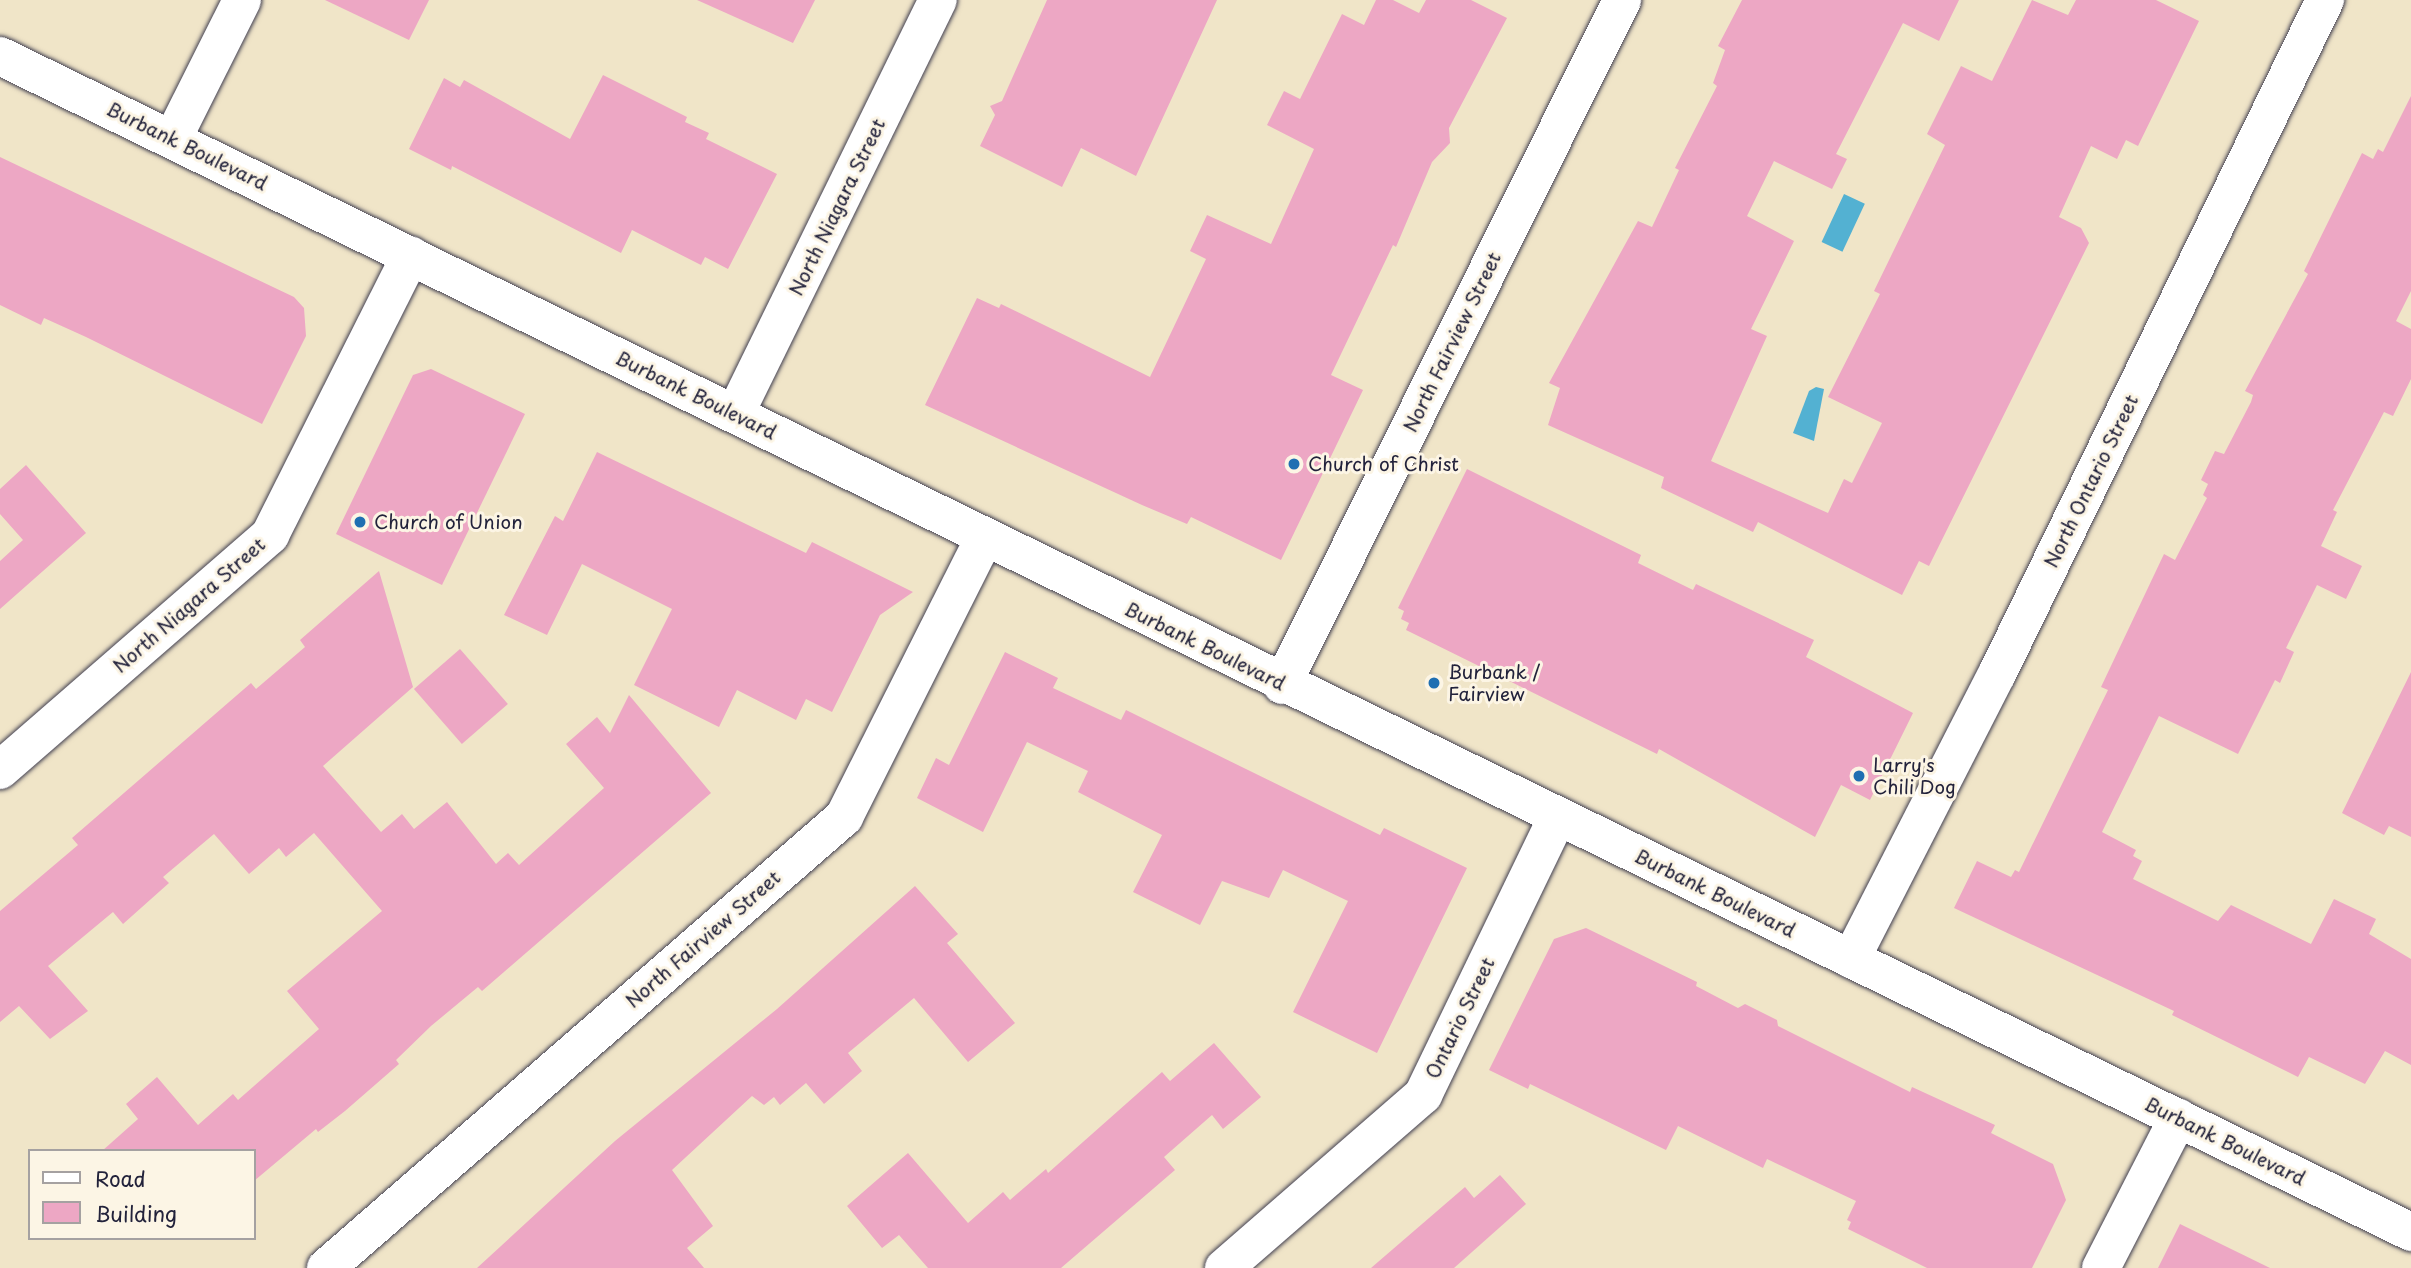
<!DOCTYPE html>
<html>
<head>
<meta charset="utf-8">
<style>
	body { margin:0 }
	#map { position:relative; width:2411px; height:1268px; overflow:hidden; background:#f0e5c8; font-family:"Playpen Sans",sans-serif }
	div>[style] { position:absolute }
	.water>* { inset:0; background:#53b1d2; transform-origin:0 0 }
	.building>* { inset:0; background:#eda7c4; transform-origin:0 0 }
	.roads { filter:drop-shadow(0 0 2px #413f50) drop-shadow(0 0 2px #413f50) }
	.minor>* { height:38px; margin:-19px; padding:0 19px; transform-origin:19px; border-radius:19px; background:#fff }
	.major>* { height:38px; margin:-19px; padding:0 19px; transform-origin:19px; border-radius:19px; background:#fff }
	.dots>* { width:19px; height:19px; translate:-50% -50%; box-sizing:border-box; border:4px solid #fcf5e5; border-radius:50% }
	span { translate:-50% -50%; white-space:nowrap; text-align:center; line-height:1.15; -webkit-text-stroke:6px #fcf5e5; paint-order:stroke }
	.street-label { font-size:19px; color:#22223b }
	.poi-label { font-size:19px; color:#22223b }
	.left { translate:0 -50%; text-align:left }
	.legend { position:absolute; left:28px; top:1149px; width:228px; height:91px; box-sizing:border-box; background:#fcf5e5; border:2px solid #a5a1a1; margin:0; padding:9px 12px; list-style:none; font-size:21px; color:#22223b }
	.legend li { display:flex; align-items:center; gap:14px; height:35px }
	.legend b { width:35px; border:2px solid #a5a1a1 }
</style>
</head>
<body>
<div id="map">
	<div class="water">
		<i style="left:1844px;top:194px;width:23px;height:53px;rotate:25deg"></i>
		<i style="clip-path:polygon(1816px 387px,1824px 389px,1814px 441px,1793px 433px,1809px 391px)"></i>
	</div>
	<div class="building">
		<i style="clip-path:polygon(325px 0,429px 0,409px 40px)"></i>
		<i style="clip-path:polygon(697px 0,815px 0,793px 43px)"></i>
		<i style="clip-path:polygon(1047px 0,1217px 0,1136px 176px,1081px 148px,1062px 187px,980px 146px,995px 115px,990px 106px,1002px 101px)"></i>
		<i style="clip-path:polygon(1376px 0,1393px 0,1419px 13px,1426px 0,1471px 0,1507px 18px,1449px 128px,1450px 143px,1432px 162px,1396px 247px,1393px 245px,1331px 375px,1363px 390px,1281px 560px,1191px 517px,1187px 524px,1142px 505px,925px 405px,977px 298px,999px 308px,1001px 304px,1150px 377px,1206px 259px,1190px 251px,1207px 215px,1271px 244px,1314px 149px,1267px 125px,1284px 91px,1300px 99px,1342px 14px,1364px 25px)"></i>
		<i style="clip-path:polygon(1742px 0,1959px 0,1939px 41px,1903px 23px,1836px 154px,1847px 159px,1832px 189px,1774px 161px,1747px 216px,1794px 241px,1751px 329px,1767px 336px,1711px 461px,1828px 513px,1844px 479px,1852px 483px,1882px 423px,1828px 397px,1880px 294px,1874px 291px,1945px 145px,1927px 134px,1961px 66px,1992px 81px,2032px 0,2068px 15px,2076px 0,2156px 0,2199px 21px,2138px 146px,2126px 140px,2117px 159px,2091px 146px,2059px 217px,2081px 228px,2089px 243px,1929px 566px,1919px 561px,1902px 595px,1758px 522px,1753px 532px,1661px 488px,1664px 477px,1548px 425px,1560px 388px,1549px 383px,1638px 221px,1652px 227px,1679px 170px,1675px 168px,1717px 86px,1713px 83px,1725px 50px,1718px 46px)"></i>
		<i style="clip-path:polygon(603px 75px,687px 117px,685px 122px,709px 133px,706px 139px,777px 174px,728px 269px,705px 257px,701px 265px,632px 230px,621px 253px,452px 166px,451px 170px,409px 149px,444px 78px,460px 87px,464px 80px,570px 139px)"></i>
		<i style="clip-path:polygon(2411px 96px,2411px 291px,2396px 321px,2411px 329px,2411px 379px,2393px 416px,2384px 412px,2333px 510px,2337px 512px,2321px 546px,2362px 566px,2346px 599px,2317px 585px,2286px 648px,2294px 652px,2280px 683px,2275px 680px,2238px 754px,2159px 716px,2102px 832px,2136px 850px,2133px 856px,2142px 861px,2133px 879px,2218px 921px,2231px 905px,2311px 944px,2334px 899px,2376px 919px,2369px 934px,2411px 959px,2411px 1065px,2385px 1051px,2365px 1084px,2309px 1057px,2298px 1077px,2172px 1015px,2174px 1011px,1954px 908px,1977px 861px,2011px 877px,2015px 870px,2019px 872px,2108px 690px,2101px 687px,2164px 554px,2175px 560px,2207px 498px,2203px 495px,2208px 484px,2201px 480px,2215px 451px,2224px 454px,2251px 402px,2253px 395px,2245px 391px,2308px 274px,2304px 271px,2362px 153px,2373px 159px,2378px 149px,2383px 152px)"></i>
		<i style="clip-path:polygon(0 157px,294px 297px,304px 308px,306px 336px,262px 424px,86px 337px,44px 318px,41px 325px,0 305px)"></i>
		<i style="clip-path:polygon(431px 369px,525px 414px,442px 585px,336px 534px,413px 375px)"></i>
		<i style="clip-path:polygon(597px 452px,806px 553px,812px 542px,913px 592px,880px 615px,832px 712px,806px 699px,796px 720px,737px 690px,719px 727px,634px 685px,672px 609px,582px 564px,547px 635px,504px 615px,555px 516px,563px 521px)"></i>
		<i style="clip-path:polygon(26px 465px,86px 533px,0 609px,0 561px,23px 540px,0 514px,0 489px)"></i>
		<i style="clip-path:polygon(1467px 469px,1641px 555px,1638px 563px,1693px 590px,1696px 584px,1814px 640px,1806px 657px,1913px 713px,1870px 800px,1841px 785px,1815px 837px,1659px 749px,1657px 754px,1406px 630px,1409px 623px,1401px 619px,1404px 611px,1398px 608px)"></i>
		<i style="clip-path:polygon(379px 571px,413px 687px,323px 766px,381px 832px,402px 814px,414px 829px,447px 802px,496px 864px,508px 853px,519px 865px,604px 788px,566px 744px,597px 717px,610px 733px,629px 695px,711px 793px,482px 991px,478px 987px,431px 1026px,396px 1060px,399px 1064px,345px 1111px,318px 1132px,316px 1129px,254px 1181px,254px 1151px,102px 1151px,138px 1119px,126px 1104px,157px 1077px,198px 1125px,233px 1094px,238px 1100px,319px 1029px,287px 991px,382px 911px,314px 833px,286px 857px,279px 848px,249px 874px,214px 834px,163px 877px,169px 883px,123px 924px,113px 912px,48px 966px,88px 1011px,50px 1039px,19px 1006px,0 1022px,0 911px,78px 845px,72px 838px,251px 683px,256px 689px,305px 647px,300px 640px)"></i>
		<i style="left:460px;top:649px;width:73px;height:61px;rotate:49deg"></i>
		<i style="clip-path:polygon(1005px 652px,1058px 678px,1053px 688px,1121px 720px,1126px 710px,1380px 835px,1384px 828px,1467px 868px,1377px 1053px,1293px 1012px,1348px 901px,1283px 870px,1269px 898px,1222px 881px,1200px 925px,1133px 892px,1162px 835px,1078px 792px,1088px 771px,1027px 742px,983px 832px,917px 798px,936px 758px,949px 765px)"></i>
		<i style="clip-path:polygon(2411px 672px,2411px 837px,2389px 826px,2384px 835px,2342px 813px)"></i>
		<i style="clip-path:polygon(915px 886px,958px 934px,947px 943px,1015px 1023px,968px 1062px,914px 998px,848px 1053px,862px 1071px,824px 1104px,806px 1083px,780px 1105px,774px 1097px,764px 1105px,752px 1096px,672px 1170px,713px 1226px,687px 1248px,704px 1268px,477px 1268px,615px 1141px,777px 1009px)"></i>
		<i style="clip-path:polygon(1586px 928px,1697px 982px,1696px 986px,1738px 1008px,1745px 1004px,1777px 1020px,1778px 1026px,1910px 1092px,1912px 1087px,1995px 1125px,1991px 1133px,2053px 1164px,2066px 1200px,2032px 1268px,1927px 1268px,1848px 1229px,1851px 1222px,1847px 1220px,1856px 1201px,1767px 1159px,1763px 1168px,1678px 1126px,1666px 1150px,1530px 1084px,1528px 1089px,1489px 1070px,1554px 939px)"></i>
		<i style="clip-path:polygon(1214px 1043px,1261px 1097px,1223px 1129px,1212px 1115px,1164px 1157px,1175px 1170px,1061px 1268px,928px 1268px,899px 1235px,882px 1248px,847px 1206px,908px 1153px,968px 1223px,1003px 1192px,1010px 1200px,1046px 1169px,1048px 1173px,1162px 1072px,1170px 1081px)"></i>
		<i style="clip-path:polygon(1500px 1175px,1526px 1204px,1454px 1268px,1371px 1268px,1465px 1187px,1474px 1198px)"></i>
		<i style="clip-path:polygon(2180px 1224px,2270px 1268px,2158px 1268px)"></i>
	</div>
	<div class="roads">
		<div class="minor">
			<i style="left:173px;top:138px;width:154px;rotate:-63.4deg"></i>
			<i style="left:735px;top:414px;width:461px;rotate:-63.9deg"></i>
			<i style="left:1282px;top:685px;width:765px;rotate:-63.6deg"></i>
			<i style="left:0;top:770px;width:358px;rotate:-41deg"></i>
			<i style="left:270px;top:535px;width:313px;rotate:-63.3deg"></i>
			<i style="left:1851px;top:959px;width:320px;rotate:-62.9deg"></i>
			<i style="left:1997px;top:674px;width:750px;rotate:-64.05deg"></i>
			<i style="left:326px;top:1268px;width:687px;rotate:-41.04deg"></i>
			<i style="left:844px;top:817px;width:313px;rotate:-63.3deg"></i>
			<i style="left:1224px;top:1268px;width:264px;rotate:-41deg"></i>
			<i style="left:1423px;top:1095px;width:308px;rotate:-64.2deg"></i>
			<i style="left:2101px;top:1268px;width:169px;rotate:-62.8deg"></i>
		</div>
		<div class="major">
			<i style="left:0;top:56px;width:2683px;rotate:26deg"></i>
		</div>
	</div>
	<div class="dots">
		<i style="left:1294px;top:464px;background:#1f6fb2"></i>
		<i style="left:360px;top:522px;background:#1f6fb2"></i>
		<i style="left:1434px;top:683px;background:#1f6fb2"></i>
		<i style="left:1859px;top:776px;background:#1f6fb2"></i>
	</div>
	<div class="street-label">
		<span style="left:187px;top:146px;rotate:26deg">Burbank Boulevard</span>
		<span style="left:837px;top:207px;rotate:-64deg">North Niagara Street</span>
		<span style="left:1452px;top:342px;rotate:-64deg">North Fairview Street</span>
		<span style="left:696px;top:395px;rotate:26deg">Burbank Boulevard</span>
		<span style="left:2091px;top:481px;rotate:-64deg">North Ontario Street</span>
		<span style="left:189px;top:605px;rotate:-41deg">North Niagara Street</span>
		<span style="left:1205px;top:646px;rotate:26deg">Burbank Boulevard</span>
		<span style="left:1715px;top:893px;rotate:26deg">Burbank Boulevard</span>
		<span style="left:703px;top:939px;rotate:-41deg">North Fairview Street</span>
		<span style="left:1460px;top:1018px;rotate:-64deg">Ontario Street</span>
		<span style="left:2225px;top:1141px;rotate:26deg">Burbank Boulevard</span>
	</div>
	<div class="poi-label">
		<span class="left" style="left:1308px;top:464px">Church of Christ</span>
		<span class="left" style="left:374px;top:522px">Church of Union</span>
		<span class="left" style="left:1448px;top:683px">Burbank /<br>Fairview</span>
		<span class="left" style="left:1873px;top:776px">Larry's<br>Chili Dog</span>
	</div>
	<ul class="legend">
	<li><b style="height:9px;background:#fff"></b>Road</li>
	<li><b style="height:19px;background:#eda7c4"></b>Building</li>
	</ul>
</div>
</body>
</html>
